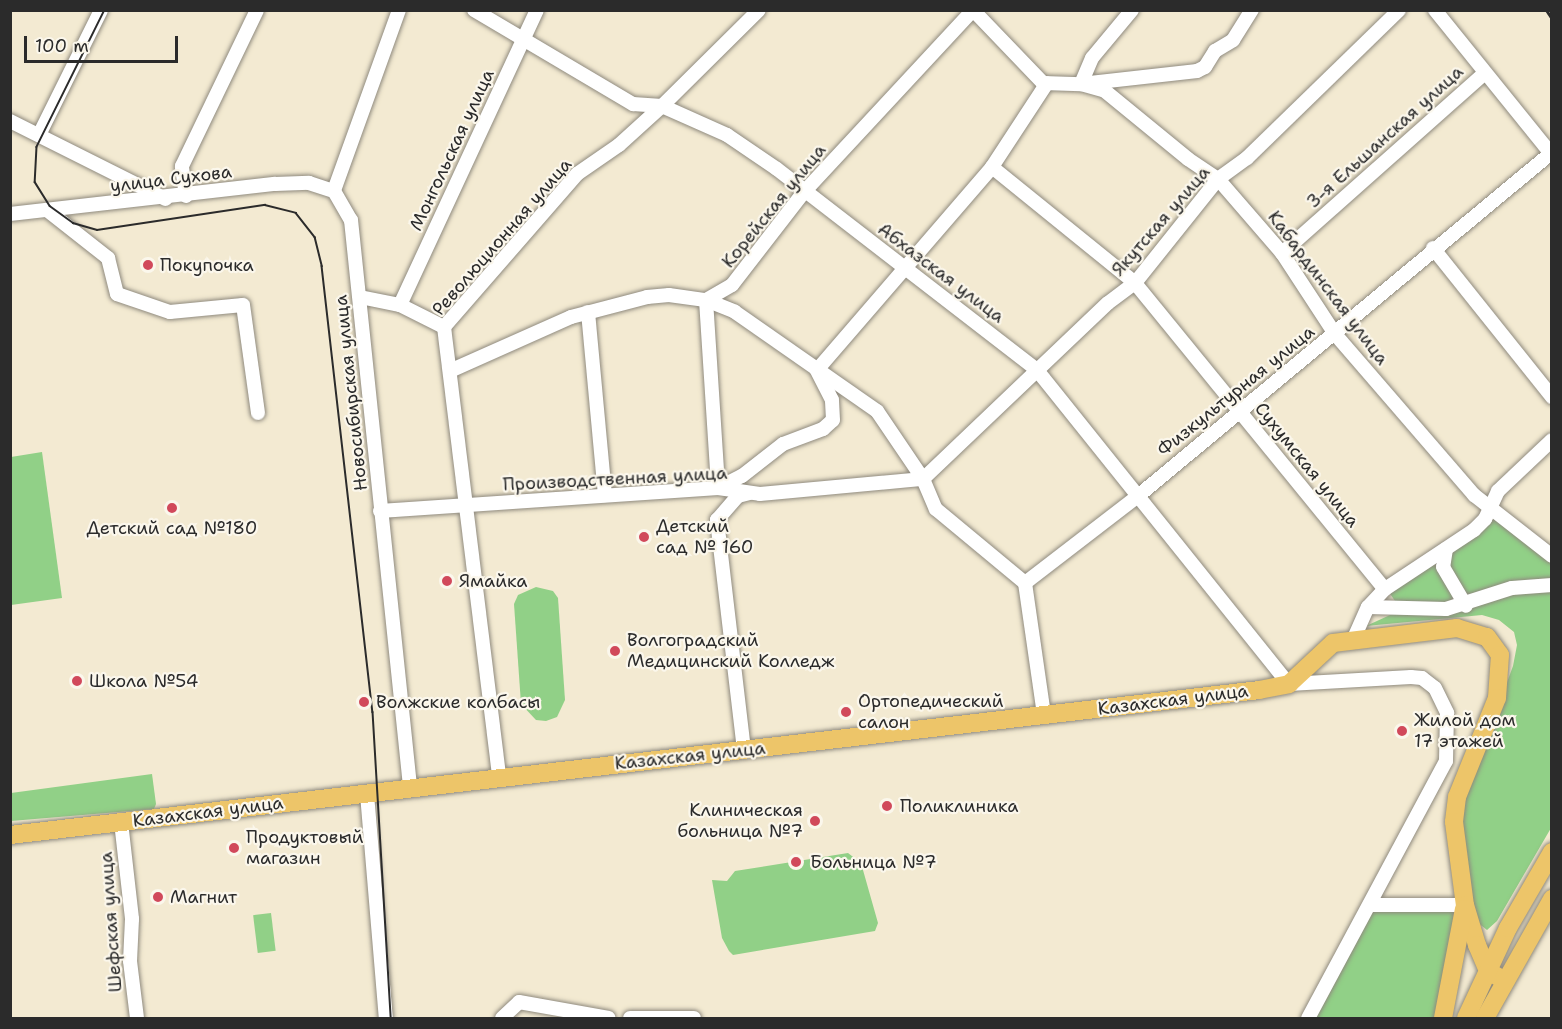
<!DOCTYPE html>
<html>
<head>
<meta charset="utf-8">
<style>
	body { margin:0 }
	#map { position:relative; width:1562px; height:1029px; overflow:hidden; background:#f3ead2; font-family:"Shantell Sans",sans-serif }
	div>[style] { position:absolute }
	.green>* { inset:0; background:#91d087; transform-origin:0 0 }
	.roads { filter:drop-shadow(0 0 2px #8f8a7e) drop-shadow(0 0 2px #8f8a7e) }
	.minor>* { height:14px; margin:-7px; padding:0 7px; transform-origin:7px; border-radius:7px; background:#fff }
	.major>* { height:18px; margin:-9px; padding:0 9px; transform-origin:9px; border-radius:9px; background:#edc569 }
	.tram>* { height:1.5px; margin:-0.75px; padding:0 0.75px; transform-origin:0.75px; border-radius:0.75px; background:#2b2b2b }
	.rail>* { height:3px; margin:-1.5px; padding:0 1.5px; transform-origin:1.5px; border-radius:1.5px; background:#2b2b2b }
	.dots>* { width:16px; height:16px; translate:-50% -50%; box-sizing:border-box; border:3px solid #fbf7ec; border-radius:50% }
	span { translate:-50% -50%; white-space:nowrap; text-align:center; line-height:1.15; -webkit-text-stroke:4.5px #fbf7ec; paint-order:stroke }
	.street-label { font-size:18px; color:#2b2b2b }
	.poi-label { font-size:18px; color:#2b2b2b }
	.left { translate:0 -50%; text-align:left }
	.right { translate:-100% -50%; text-align:right }
	.frame { position:absolute; inset:0; border:12px solid #2b2b2b; pointer-events:none }
	.scale { position:absolute; left:24px; top:36px; width:154px; height:27px; box-sizing:border-box; border:3px solid #2b2b2b; border-top:0; padding-left:8px; font-size:18px; line-height:21px; white-space:nowrap; color:#2b2b2b; -webkit-text-stroke:4px #fbf7ec; paint-order:stroke }
</style>
</head>
<body>
<div id="map">
	<div class="green">
		<i style="clip-path:polygon(42px 452px,62px 598px,11px 605px,11px 457px)"></i>
		<i style="clip-path:polygon(1496px 516px,1551px 551px,1551px 828px,1497px 921px,1487px 930px,1477px 922px,1457px 818px,1513px 666px,1517px 645px,1514px 632px,1499px 620px,1482px 615px,1366px 626px,1401px 610px,1389px 592px)"></i>
		<i style="clip-path:polygon(536px 587px,553px 591px,558px 598px,565px 700px,557px 717px,546px 721px,536px 720px,521px 704px,514px 604px,518px 595px)"></i>
		<i style="clip-path:polygon(152px 774px,156px 804px,154px 809px,11px 821px,11px 793px)"></i>
		<i style="clip-path:polygon(848px 853px,861px 863px,878px 923px,875px 931px,733px 955px,729px 951px,722px 938px,712px 880px,727px 881px,735px 871px)"></i>
		<i style="clip-path:polygon(1373px 908px,1460px 910px,1439px 1018px,1315px 1018px)"></i>
		<i style="left:271px;top:913px;width:38px;height:18px;rotate:83deg"></i>
	</div>
	<div class="roads">
		<div class="minor">
			<i style="left:399px;top:10px;width:192px;rotate:109.8deg"></i>
			<i style="left:334px;top:191px;width:34px;rotate:60deg"></i>
			<i style="left:351px;top:220px;width:569px;rotate:84.05deg"></i>
			<i style="left:474px;top:10px;width:185px;rotate:30.6deg"></i>
			<i style="left:633px;top:104px;width:29px;rotate:4deg"></i>
			<i style="left:662px;top:106px;width:71px;rotate:24deg"></i>
			<i style="left:727px;top:135px;width:60px;rotate:34.2deg"></i>
			<i style="left:777px;top:169px;width:329px;rotate:37.7deg"></i>
			<i style="left:1037px;top:370px;width:403px;rotate:51.3deg"></i>
			<i style="left:1289px;top:684px;width:122px;rotate:-3.3deg"></i>
			<i style="left:1411px;top:677px;width:11px;rotate:5deg"></i>
			<i style="left:1422px;top:678px;width:16px;rotate:38deg"></i>
			<i style="left:1435px;top:688px;width:28px;rotate:64deg"></i>
			<i style="left:1447px;top:713px;width:48px;rotate:91.2deg"></i>
			<i style="left:1446px;top:761px;width:292px;rotate:118.2deg"></i>
			<i style="left:973px;top:10px;width:101px;rotate:46.2deg"></i>
			<i style="left:1043px;top:83px;width:38px;rotate:2deg"></i>
			<i style="left:1081px;top:84px;width:25px;rotate:16deg"></i>
			<i style="left:1105px;top:91px;width:107px;rotate:39.3deg"></i>
			<i style="left:1188px;top:159px;width:36px;rotate:34deg"></i>
			<i style="left:1218px;top:179px;width:98px;rotate:49.1deg"></i>
			<i style="left:1282px;top:253px;width:97px;rotate:56.8deg"></i>
			<i style="left:1335px;top:334px;width:213px;rotate:49.2deg"></i>
			<i style="left:1474px;top:495px;width:99px;rotate:38deg"></i>
			<i style="left:1132px;top:10px;width:62px;rotate:129.8deg"></i>
			<i style="left:1092px;top:58px;width:28px;rotate:113deg"></i>
			<i style="left:1081px;top:84px;width:117px;rotate:-6.4deg"></i>
			<i style="left:1197px;top:71px;width:9px;rotate:-27deg"></i>
			<i style="left:1205px;top:67px;width:19px;rotate:-58deg"></i>
			<i style="left:1215px;top:51px;width:21px;rotate:-31deg"></i>
			<i style="left:1233px;top:40px;width:36px;rotate:-58deg"></i>
			<i style="left:1435px;top:10px;width:186px;rotate:51.1deg"></i>
			<i style="left:10px;top:121px;width:174px;rotate:26.6deg"></i>
			<i style="left:40px;top:133px;width:137px;rotate:-63.6deg"></i>
			<i style="left:992px;top:167px;width:184px;rotate:39deg"></i>
			<i style="left:1135px;top:283px;width:395px;rotate:50.8deg"></i>
			<i style="left:186px;top:196px;width:30px;rotate:-98deg"></i>
			<i style="left:182px;top:166px;width:173px;rotate:-64.3deg"></i>
			<i style="left:47px;top:210px;width:78px;rotate:38.2deg"></i>
			<i style="left:108px;top:258px;width:37px;rotate:76deg"></i>
			<i style="left:117px;top:294px;width:56px;rotate:18.8deg"></i>
			<i style="left:170px;top:312px;width:73px;rotate:-5.5deg"></i>
			<i style="left:243px;top:305px;width:109px;rotate:82.1deg"></i>
			<i style="left:10px;top:214px;width:267px;rotate:-6.5deg"></i>
			<i style="left:275px;top:184px;width:34px;rotate:-2deg"></i>
			<i style="left:309px;top:183px;width:26px;rotate:18deg"></i>
			<i style="left:1433px;top:248px;width:191px;rotate:51.4deg"></i>
			<i style="left:1282px;top:253px;width:271px;rotate:-41.6deg"></i>
			<i style="left:360px;top:297px;width:41px;rotate:11.3deg"></i>
			<i style="left:400px;top:305px;width:49px;rotate:26.6deg"></i>
			<i style="left:706px;top:300px;width:188px;rotate:86.3deg"></i>
			<i style="left:718px;top:488px;width:27px;rotate:-27deg"></i>
			<i style="left:742px;top:476px;width:52px;rotate:-38deg"></i>
			<i style="left:783px;top:444px;width:43px;rotate:-20.6deg"></i>
			<i style="left:823px;top:429px;width:13px;rotate:-42deg"></i>
			<i style="left:833px;top:420px;width:20px;rotate:-93deg"></i>
			<i style="left:832px;top:400px;width:34px;rotate:-117deg"></i>
			<i style="left:817px;top:370px;width:268px;rotate:-49.2deg"></i>
			<i style="left:992px;top:167px;width:100px;rotate:-56.8deg"></i>
			<i style="left:706px;top:300px;width:30px;rotate:-30deg"></i>
			<i style="left:732px;top:285px;width:118px;rotate:-52.3deg"></i>
			<i style="left:804px;top:192px;width:248px;rotate:-47.1deg"></i>
			<i style="left:400px;top:305px;width:325px;rotate:-65.1deg"></i>
			<i style="left:588px;top:312px;width:184px;rotate:84.7deg"></i>
			<i style="left:444px;top:327px;width:453px;rotate:83deg"></i>
			<i style="left:444px;top:327px;width:203px;rotate:-49deg"></i>
			<i style="left:577px;top:174px;width:51px;rotate:-34.6deg"></i>
			<i style="left:619px;top:145px;width:58px;rotate:-42.2deg"></i>
			<i style="left:662px;top:106px;width:136px;rotate:-44.7deg"></i>
			<i style="left:452px;top:370px;width:130px;rotate:-24deg"></i>
			<i style="left:571px;top:317px;width:79px;rotate:-14.7deg"></i>
			<i style="left:647px;top:297px;width:22px;rotate:-5deg"></i>
			<i style="left:669px;top:295px;width:37px;rotate:8deg"></i>
			<i style="left:706px;top:300px;width:31px;rotate:22deg"></i>
			<i style="left:735px;top:312px;width:173px;rotate:34.9deg"></i>
			<i style="left:877px;top:411px;width:82px;rotate:55.9deg"></i>
			<i style="left:923px;top:479px;width:33px;rotate:67deg"></i>
			<i style="left:936px;top:509px;width:116px;rotate:39.7deg"></i>
			<i style="left:1025px;top:583px;width:133px;rotate:81.8deg"></i>
			<i style="left:923px;top:479px;width:255px;rotate:-43.6deg"></i>
			<i style="left:1108px;top:303px;width:34px;rotate:-37deg"></i>
			<i style="left:1135px;top:283px;width:133px;rotate:-51.4deg"></i>
			<i style="left:1218px;top:179px;width:36px;rotate:-36deg"></i>
			<i style="left:1247px;top:158px;width:212px;rotate:-44.2deg"></i>
			<i style="left:380px;top:511px;width:339px;rotate:-3.9deg"></i>
			<i style="left:718px;top:488px;width:42px;rotate:8.1deg"></i>
			<i style="left:760px;top:494px;width:164px;rotate:-5.3deg"></i>
			<i style="left:1446px;top:549px;width:18px;rotate:99deg"></i>
			<i style="left:1443px;top:567px;width:45px;rotate:59.5deg"></i>
			<i style="left:1025px;top:583px;width:143px;rotate:-37.6deg"></i>
			<i style="left:1138px;top:496px;width:535px;rotate:-39.7deg"></i>
			<i style="left:1368px;top:607px;width:78px;rotate:1.5deg"></i>
			<i style="left:1446px;top:609px;width:69px;rotate:-17.7deg"></i>
			<i style="left:1512px;top:588px;width:40px;rotate:-4.3deg"></i>
			<i style="left:1354px;top:638px;width:34px;rotate:-66deg"></i>
			<i style="left:1368px;top:607px;width:25px;rotate:-47deg"></i>
			<i style="left:1385px;top:589px;width:107px;rotate:-33.5deg"></i>
			<i style="left:1474px;top:530px;width:16px;rotate:-45deg"></i>
			<i style="left:1485px;top:519px;width:31px;rotate:-65deg"></i>
			<i style="left:1498px;top:491px;width:74px;rotate:-43.4deg"></i>
			<i style="left:744px;top:750px;width:232px;rotate:-96.7deg"></i>
			<i style="left:717px;top:520px;width:32px;rotate:-49deg"></i>
			<i style="left:738px;top:496px;width:11px;rotate:-15deg"></i>
			<i style="left:367px;top:794px;width:225px;rotate:85.2deg"></i>
			<i style="left:121px;top:822px;width:98px;rotate:83.5deg"></i>
			<i style="left:132px;top:919px;width:42px;rotate:92.7deg"></i>
			<i style="left:130px;top:961px;width:57px;rotate:83deg"></i>
			<i style="left:1370px;top:905px;width:95px"></i>
			<i style="left:502px;top:1018px;width:23px;rotate:-43deg"></i>
			<i style="left:519px;top:1002px;width:91px;rotate:10.1deg"></i>
			<i style="left:630px;top:1018px;width:64px"></i>
		</div>
		<div class="major">
			<i style="left:10px;top:835px;width:1257px;rotate:-6.62deg"></i>
			<i style="left:1259px;top:690px;width:31px;rotate:-11deg"></i>
			<i style="left:1289px;top:684px;width:60px;rotate:-43deg"></i>
			<i style="left:1333px;top:643px;width:125px;rotate:-6.9deg"></i>
			<i style="left:1457px;top:628px;width:31px;rotate:17deg"></i>
			<i style="left:1487px;top:637px;width:22px;rotate:54deg"></i>
			<i style="left:1500px;top:655px;width:43px;rotate:94deg"></i>
			<i style="left:1497px;top:698px;width:107px;rotate:112deg"></i>
			<i style="left:1457px;top:797px;width:25px;rotate:97deg"></i>
			<i style="left:1454px;top:822px;width:84px;rotate:82.5deg"></i>
			<i style="left:1465px;top:905px;width:42px;rotate:73.3deg"></i>
			<i style="left:1477px;top:945px;width:28px;rotate:67deg"></i>
			<i style="left:1488px;top:971px;width:20px;rotate:30deg"></i>
			<i style="left:1443px;top:1018px;width:111px;rotate:-79.1deg"></i>
			<i style="left:1466px;top:1018px;width:99px;rotate:-65deg"></i>
			<i style="left:1508px;top:928px;width:88px;rotate:-59.9deg"></i>
			<i style="left:1485px;top:1018px;width:137px;rotate:-60.6deg"></i>
		</div>
	</div>
	<div class="tram">
		<i style="left:105px;top:10px;width:153px;rotate:116.4deg"></i>
		<i style="left:37px;top:147px;width:35px;rotate:93deg"></i>
		<i style="left:35px;top:182px;width:28px;rotate:58deg"></i>
		<i style="left:50px;top:206px;width:29px;rotate:36deg"></i>
		<i style="left:73px;top:223px;width:25px;rotate:16deg"></i>
		<i style="left:97px;top:230px;width:170px;rotate:-8.5deg"></i>
		<i style="left:265px;top:205px;width:32px;rotate:14deg"></i>
		<i style="left:296px;top:213px;width:31px;rotate:52deg"></i>
		<i style="left:315px;top:237px;width:30px;rotate:76deg"></i>
		<i style="left:322px;top:266px;width:449px;rotate:83.5deg"></i>
		<i style="left:373px;top:712px;width:307px;rotate:86.6deg"></i>
	</div>
	<div class="rail">
		<i style="left:1546px;top:10px;width:11px;rotate:56deg"></i>
		<i style="left:1551px;top:1018px;width:2px;rotate:-63deg"></i>
	</div>
	<div class="dots">
		<i style="left:148px;top:265px;background:#d1495b"></i>
		<i style="left:172px;top:508px;background:#d1495b"></i>
		<i style="left:644px;top:537px;background:#d1495b"></i>
		<i style="left:447px;top:581px;background:#d1495b"></i>
		<i style="left:615px;top:651px;background:#d1495b"></i>
		<i style="left:77px;top:681px;background:#d1495b"></i>
		<i style="left:364px;top:702px;background:#d1495b"></i>
		<i style="left:846px;top:712px;background:#d1495b"></i>
		<i style="left:1402px;top:731px;background:#d1495b"></i>
		<i style="left:887px;top:806px;background:#d1495b"></i>
		<i style="left:815px;top:821px;background:#d1495b"></i>
		<i style="left:234px;top:848px;background:#d1495b"></i>
		<i style="left:796px;top:862px;background:#d1495b"></i>
		<i style="left:158px;top:897px;background:#d1495b"></i>
	</div>
	<div class="street-label">
		<span style="left:1385px;top:137px;rotate:-42deg">3-я Ельшанская улица</span>
		<span style="left:452px;top:150px;rotate:-65deg">Монгольская улица</span>
		<span style="left:171px;top:179px;rotate:-7deg">улица Сухова</span>
		<span style="left:774px;top:206px;rotate:-51deg">Корейская улица</span>
		<span style="left:1161px;top:221px;rotate:-49deg">Якутская улица</span>
		<span style="left:502px;top:237px;rotate:-49deg">Революционная улица</span>
		<span style="left:941px;top:273px;rotate:37deg">Абхазская улица</span>
		<span style="left:1328px;top:288px;rotate:53deg">Кабардинская улица</span>
		<span style="left:1236px;top:391px;rotate:-39deg">Физкультурная улица</span>
		<span style="left:351px;top:393px;rotate:-96deg">Новосибирская улица</span>
		<span style="left:1307px;top:465px;rotate:51deg">Сухумская улица</span>
		<span style="left:615px;top:479px;rotate:-3deg">Производственная улица</span>
		<span style="left:1173px;top:700px;rotate:-7deg">Казахская улица</span>
		<span style="left:690px;top:756px;rotate:-6deg">Казахская улица</span>
		<span style="left:208px;top:812px;rotate:-7deg">Казахская улица</span>
		<span style="left:111px;top:922px;rotate:-94deg">Шефская улица</span>
	</div>
	<div class="poi-label">
		<span class="left" style="left:160px;top:265px">Покупочка</span>
		<span class="left" style="left:656px;top:537px">Детский<br>сад № 160</span>
		<span style="left:172px;top:528px">Детский сад №180</span>
		<span class="left" style="left:459px;top:581px">Ямайка</span>
		<span class="left" style="left:627px;top:651px">Волгоградский<br>Медицинский Колледж</span>
		<span class="left" style="left:89px;top:681px">Школа №54</span>
		<span class="left" style="left:376px;top:702px">Волжские колбасы</span>
		<span class="left" style="left:858px;top:712px">Ортопедический<br>салон</span>
		<span class="left" style="left:1414px;top:731px">Жилой дом<br>17 этажей</span>
		<span class="left" style="left:900px;top:806px">Поликлиника</span>
		<span class="right" style="left:803px;top:821px">Клиническая<br>больница №7</span>
		<span class="left" style="left:246px;top:848px">Продуктовый<br>магазин</span>
		<span class="left" style="left:810px;top:862px">Больница №7</span>
		<span class="left" style="left:170px;top:897px">Магнит</span>
	</div>
	<div class="frame"></div>
	<div class="scale">100 m</div>
</div>
</body>
</html>
